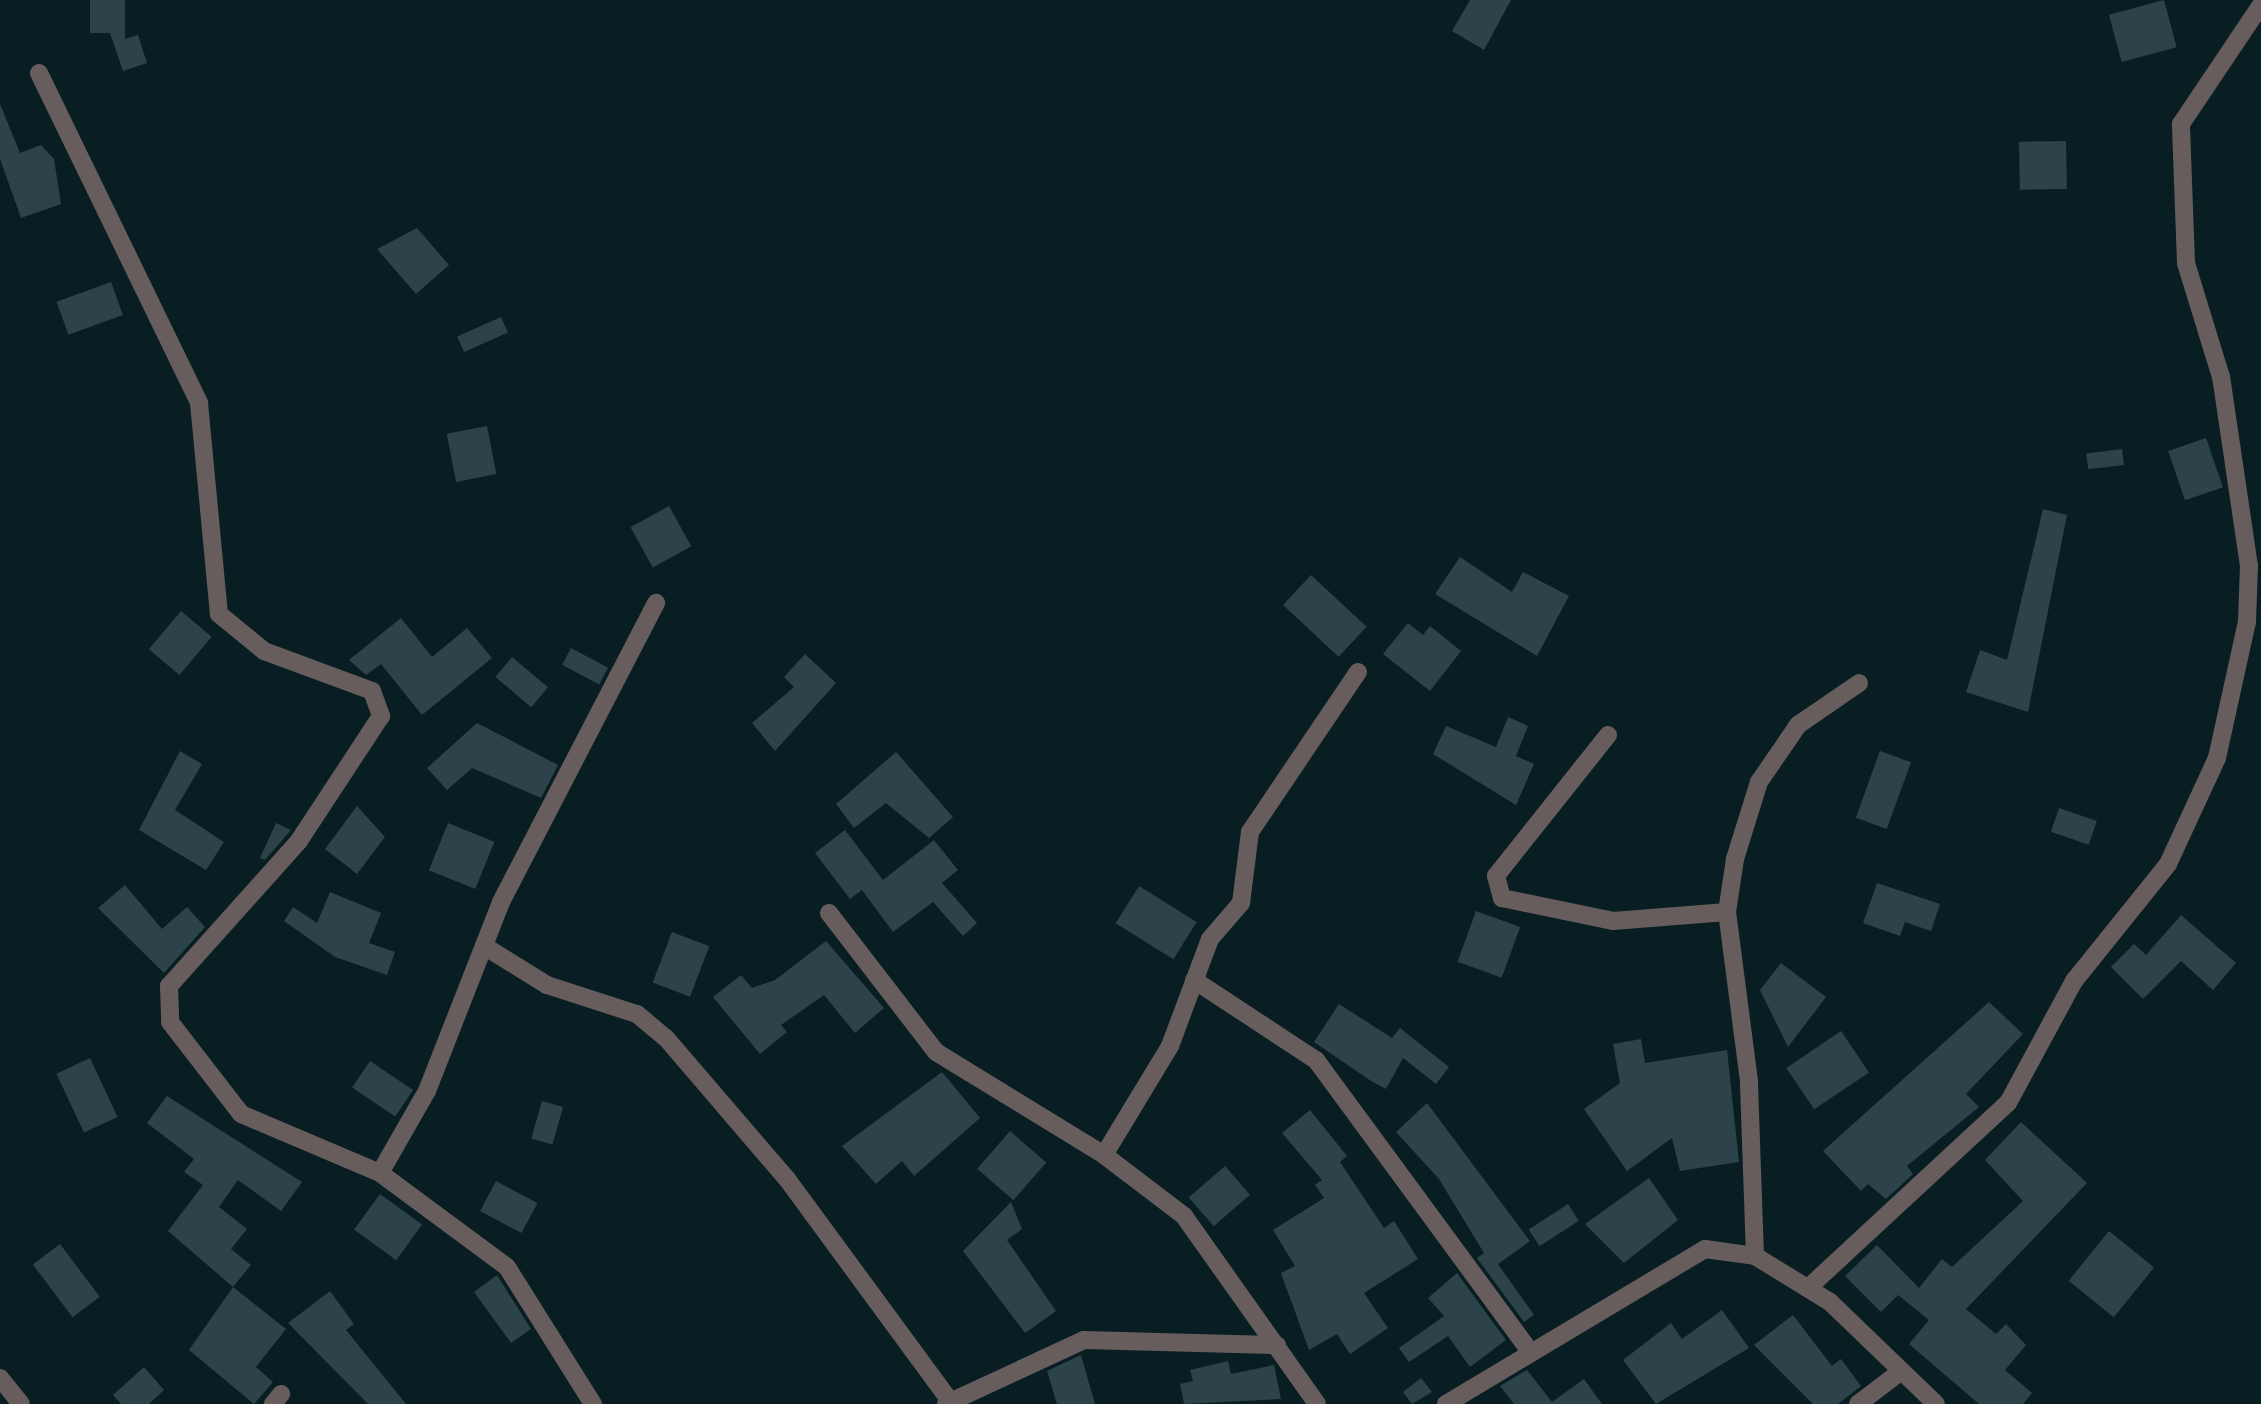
<!DOCTYPE html>
<html>
<head>
<meta charset="utf-8">
<style>
	body { margin:0 }
	#map { position:relative; width:2261px; height:1404px; overflow:hidden; background:#081e23; font-family:"Roboto Condensed",sans-serif }
	div>[style] { position:absolute }
	.building>* { inset:0; background:#2c4349; transform-origin:0 0 }
	.minor>* { height:18px; margin:-9px; padding:0 9px; transform-origin:9px; border-radius:9px; background:#675d5c }
	span { translate:-50% -50%; white-space:nowrap; text-align:center; line-height:1.15; -webkit-text-stroke:9px #01151a; paint-order:stroke }
</style>
</head>
<body>
<div id="map">
	<div class="building">
		<i style="clip-path:polygon(90px 0,125px 0,125px 39px,138px 35px,147px 63px,123px 71px,110px 33px,90px 33px)"></i>
		<i style="clip-path:polygon(1470px 0,1511px 0,1484px 50px,1452px 31px)"></i>
		<i style="left:2164px;top:0;width:49px;height:57px;rotate:75deg"></i>
		<i style="clip-path:polygon(0 104px,20px 153px,41px 145px,54px 159px,61px 204px,21px 218px,0 159px)"></i>
		<i style="left:2066px;top:141px;width:48px;height:47px;rotate:89deg"></i>
		<i style="clip-path:polygon(417px 228px,449px 265px,416px 294px,377px 249px)"></i>
		<i style="left:111px;top:282px;width:35px;height:58px;rotate:70deg"></i>
		<i style="left:501px;top:317px;width:17px;height:48px;rotate:66deg"></i>
		<i style="left:487px;top:426px;width:49px;height:41px;rotate:79deg"></i>
		<i style="left:2206px;top:438px;width:52px;height:40px;rotate:71deg"></i>
		<i style="left:2122px;top:449px;width:16px;height:36px;rotate:83deg"></i>
		<i style="left:669px;top:506px;width:46px;height:44px;rotate:61deg"></i>
		<i style="clip-path:polygon(2043px 509px,2067px 515px,2028px 712px,1966px 692px,1980px 650px,2007px 660px)"></i>
		<i style="clip-path:polygon(1460px 557px,1512px 592px,1523px 572px,1569px 596px,1537px 656px,1435px 594px)"></i>
		<i style="left:1311px;top:575px;width:76px;height:41px;rotate:43deg"></i>
		<i style="left:181px;top:611px;width:40px;height:50px;rotate:40deg"></i>
		<i style="clip-path:polygon(401px 618px,432px 657px,467px 628px,492px 658px,422px 715px,381px 664px,366px 675px,349px 660px)"></i>
		<i style="clip-path:polygon(1408px 623px,1423px 635px,1430px 626px,1461px 651px,1430px 691px,1383px 654px)"></i>
		<i style="left:571px;top:648px;width:42px;height:19px;rotate:28deg"></i>
		<i style="clip-path:polygon(805px 654px,836px 683px,775px 751px,752px 723px,794px 687px,784px 677px)"></i>
		<i style="left:512px;top:657px;width:47px;height:26px;rotate:40deg"></i>
		<i style="clip-path:polygon(1508px 717px,1528px 726px,1516px 756px,1534px 764px,1516px 805px,1433px 754px,1446px 726px,1496px 747px)"></i>
		<i style="clip-path:polygon(477px 723px,558px 765px,541px 798px,472px 768px,447px 790px,427px 768px)"></i>
		<i style="clip-path:polygon(180px 751px,202px 764px,175px 810px,224px 842px,206px 870px,139px 830px)"></i>
		<i style="left:1880px;top:751px;width:33px;height:71px;rotate:20deg"></i>
		<i style="clip-path:polygon(896px 752px,953px 817px,929px 838px,886px 803px,854px 828px,836px 804px)"></i>
		<i style="clip-path:polygon(357px 806px,385px 837px,357px 874px,325px 849px)"></i>
		<i style="left:2059px;top:808px;width:40px;height:25px;rotate:19deg"></i>
		<i style="clip-path:polygon(276px 823px,291px 830px,265px 860px,260px 858px)"></i>
		<i style="left:448px;top:823px;width:50px;height:51px;rotate:22deg"></i>
		<i style="clip-path:polygon(845px 830px,883px 880px,934px 840px,958px 870px,942px 883px,977px 923px,963px 936px,933px 902px,893px 932px,862px 890px,850px 899px,815px 853px)"></i>
		<i style="clip-path:polygon(1877px 883px,1940px 904px,1931px 931px,1905px 922px,1900px 936px,1863px 923px)"></i>
		<i style="clip-path:polygon(125px 885px,162px 929px,187px 907px,205px 927px,164px 973px,98px 908px)"></i>
		<i style="left:1139px;top:886px;width:68px;height:44px;rotate:32deg"></i>
		<i style="clip-path:polygon(330px 892px,381px 913px,369px 943px,395px 952px,387px 975px,335px 957px,284px 921px,293px 907px,317px 923px)"></i>
		<i style="left:1476px;top:911px;width:47px;height:54px;rotate:20deg"></i>
		<i style="clip-path:polygon(2181px 915px,2236px 963px,2213px 990px,2181px 961px,2143px 999px,2111px 967px,2134px 944px,2146px 955px)"></i>
		<i style="left:672px;top:932px;width:40px;height:54px;rotate:21deg"></i>
		<i style="clip-path:polygon(826px 941px,884px 1008px,855px 1033px,824px 995px,781px 1025px,787px 1032px,760px 1054px,713px 997px,741px 975px,752px 988px,775px 980px)"></i>
		<i style="clip-path:polygon(1781px 963px,1826px 997px,1788px 1047px,1760px 990px)"></i>
		<i style="clip-path:polygon(1989px 1002px,2023px 1034px,1966px 1094px,1979px 1107px,1907px 1166px,1913px 1174px,1886px 1199px,1868px 1184px,1861px 1191px,1823px 1151px)"></i>
		<i style="clip-path:polygon(1339px 1004px,1392px 1038px,1400px 1028px,1449px 1067px,1436px 1084px,1403px 1058px,1386px 1089px,1371px 1081px,1314px 1042px)"></i>
		<i style="left:1841px;top:1031px;width:50px;height:66px;rotate:56deg"></i>
		<i style="clip-path:polygon(1641px 1039px,1645px 1063px,1727px 1050px,1739px 1162px,1680px 1171px,1672px 1138px,1627px 1171px,1584px 1109px,1620px 1083px,1613px 1044px)"></i>
		<i style="left:90px;top:1058px;width:65px;height:37px;rotate:65deg"></i>
		<i style="left:370px;top:1061px;width:52px;height:32px;rotate:34deg"></i>
		<i style="clip-path:polygon(942px 1072px,980px 1118px,914px 1176px,902px 1161px,876px 1184px,842px 1146px)"></i>
		<i style="clip-path:polygon(167px 1096px,302px 1182px,281px 1211px,238px 1180px,219px 1207px,247px 1229px,231px 1249px,251px 1265px,233px 1287px,168px 1231px,203px 1185px,184px 1172px,194px 1159px,147px 1123px)"></i>
		<i style="left:542px;top:1101px;width:22px;height:39px;rotate:16deg"></i>
		<i style="clip-path:polygon(1427px 1103px,1530px 1241px,1498px 1264px,1534px 1315px,1524px 1322px,1477px 1258px,1484px 1253px,1439px 1179px,1396px 1132px)"></i>
		<i style="clip-path:polygon(1310px 1110px,1347px 1156px,1340px 1162px,1384px 1228px,1394px 1221px,1418px 1259px,1364px 1293px,1388px 1328px,1350px 1354px,1337px 1334px,1309px 1350px,1281px 1273px,1295px 1266px,1273px 1230px,1324px 1198px,1315px 1185px,1322px 1180px,1282px 1133px)"></i>
		<i style="clip-path:polygon(2021px 1122px,2087px 1183px,1966px 1309px,1996px 1334px,2006px 1324px,2026px 1345px,2005px 1370px,2032px 1393px,2023px 1404px,1979px 1404px,1909px 1344px,1929px 1320px,1898px 1295px,1881px 1312px,1845px 1276px,1877px 1245px,1919px 1288px,1942px 1259px,1952px 1267px,2023px 1201px,1985px 1160px)"></i>
		<i style="left:1010px;top:1131px;width:48px;height:50px;rotate:41deg"></i>
		<i style="left:1225px;top:1166px;width:38px;height:48px;rotate:49deg"></i>
		<i style="clip-path:polygon(1649px 1178px,1678px 1220px,1624px 1263px,1585px 1224px)"></i>
		<i style="left:496px;top:1181px;width:47px;height:34px;rotate:28deg"></i>
		<i style="left:380px;top:1194px;width:52px;height:44px;rotate:36deg"></i>
		<i style="clip-path:polygon(1011px 1202px,1022px 1229px,1007px 1240px,1056px 1311px,1025px 1333px,963px 1251px)"></i>
		<i style="left:1568px;top:1204px;width:20px;height:47px;rotate:57deg"></i>
		<i style="left:2109px;top:1231px;width:58px;height:64px;rotate:39deg"></i>
		<i style="left:60px;top:1244px;width:66px;height:34px;rotate:53deg"></i>
		<i style="clip-path:polygon(1457px 1273px,1506px 1340px,1470px 1367px,1448px 1336px,1409px 1362px,1399px 1348px,1444px 1316px,1428px 1298px)"></i>
		<i style="clip-path:polygon(497px 1275px,531px 1329px,511px 1343px,474px 1292px)"></i>
		<i style="clip-path:polygon(233px 1287px,286px 1329px,256px 1367px,273px 1382px,254px 1404px,189px 1350px)"></i>
		<i style="clip-path:polygon(330px 1291px,354px 1324px,346px 1330px,406px 1404px,368px 1404px,288px 1323px)"></i>
		<i style="clip-path:polygon(1722px 1310px,1749px 1348px,1656px 1404px,1623px 1360px,1671px 1323px,1682px 1339px)"></i>
		<i style="clip-path:polygon(1793px 1315px,1832px 1366px,1841px 1359px,1861px 1386px,1838px 1404px,1813px 1404px,1754px 1345px)"></i>
		<i style="clip-path:polygon(1081px 1355px,1095px 1404px,1057px 1404px,1047px 1371px)"></i>
		<i style="clip-path:polygon(1228px 1361px,1231px 1374px,1274px 1365px,1281px 1399px,1184px 1404px,1180px 1384px,1193px 1381px,1190px 1370px)"></i>
		<i style="clip-path:polygon(144px 1367px,164px 1390px,149px 1404px,121px 1404px,113px 1395px)"></i>
		<i style="clip-path:polygon(1527px 1370px,1552px 1402px,1584px 1379px,1602px 1404px,1514px 1404px,1500px 1386px)"></i>
		<i style="clip-path:polygon(1421px 1378px,1432px 1392px,1412px 1404px,1403px 1392px)"></i>
	</div>
	<div class="minor">
		<i style="left:39px;top:73px;width:367px;rotate:64.1deg"></i>
		<i style="left:199px;top:403px;width:212px;rotate:84.6deg"></i>
		<i style="left:219px;top:614px;width:58px;rotate:39.4deg"></i>
		<i style="left:264px;top:651px;width:115px;rotate:20.3deg"></i>
		<i style="left:372px;top:691px;width:27px;rotate:70deg"></i>
		<i style="left:381px;top:716px;width:149px;rotate:123.3deg"></i>
		<i style="left:299px;top:841px;width:195px;rotate:131.9deg"></i>
		<i style="left:169px;top:986px;width:36px;rotate:88deg"></i>
		<i style="left:170px;top:1022px;width:116px;rotate:52.3deg"></i>
		<i style="left:241px;top:1114px;width:151px;rotate:23deg"></i>
		<i style="left:380px;top:1173px;width:158px;rotate:36.5deg"></i>
		<i style="left:507px;top:1267px;width:162px;rotate:57.9deg"></i>
		<i style="left:1608px;top:735px;width:180px;rotate:128.5deg"></i>
		<i style="left:1496px;top:876px;width:23px;rotate:75deg"></i>
		<i style="left:1502px;top:898px;width:113px;rotate:11.7deg"></i>
		<i style="left:1613px;top:921px;width:114px;rotate:-4.5deg"></i>
		<i style="left:829px;top:913px;width:175px;rotate:52.4deg"></i>
		<i style="left:936px;top:1052px;width:197px;rotate:31.5deg"></i>
		<i style="left:1104px;top:1155px;width:101px;rotate:37.3deg"></i>
		<i style="left:1184px;top:1216px;width:230px;rotate:54.7deg"></i>
		<i style="left:484px;top:946px;width:74px;rotate:31.8deg"></i>
		<i style="left:547px;top:985px;width:95px;rotate:17.9deg"></i>
		<i style="left:637px;top:1014px;width:38px;rotate:40deg"></i>
		<i style="left:666px;top:1038px;width:186px;rotate:49.4deg"></i>
		<i style="left:787px;top:1179px;width:277px;rotate:53.7deg"></i>
		<i style="left:1194px;top:980px;width:146px;rotate:33.3deg"></i>
		<i style="left:1316px;top:1060px;width:363px;rotate:53.7deg"></i>
		<i style="left:1104px;top:1155px;width:127px;rotate:-58.8deg"></i>
		<i style="left:1170px;top:1046px;width:114px;rotate:-69.5deg"></i>
		<i style="left:1210px;top:939px;width:48px;rotate:-49.3deg"></i>
		<i style="left:1241px;top:903px;width:72px;rotate:-82.8deg"></i>
		<i style="left:1250px;top:832px;width:193px;rotate:-56deg"></i>
		<i style="left:380px;top:1173px;width:95px;rotate:-60.2deg"></i>
		<i style="left:427px;top:1091px;width:203px;rotate:-68.6deg"></i>
		<i style="left:501px;top:902px;width:337px;rotate:-62.6deg"></i>
		<i style="left:1755px;top:1256px;width:175px;rotate:-92deg"></i>
		<i style="left:1749px;top:1081px;width:170px;rotate:-97.4deg"></i>
		<i style="left:1727px;top:912px;width:54px;rotate:-81.4deg"></i>
		<i style="left:1735px;top:859px;width:81px;rotate:-72.7deg"></i>
		<i style="left:1759px;top:782px;width:69px;rotate:-55.6deg"></i>
		<i style="left:1798px;top:725px;width:74px;rotate:-34.5deg"></i>
		<i style="left:1808px;top:1288px;width:272px;rotate:-42.8deg"></i>
		<i style="left:2008px;top:1103px;width:139px;rotate:-61.6deg"></i>
		<i style="left:2074px;top:981px;width:150px;rotate:-51.2deg"></i>
		<i style="left:2168px;top:864px;width:117px;rotate:-65.2deg"></i>
		<i style="left:2217px;top:758px;width:139px;rotate:-77.6deg"></i>
		<i style="left:2247px;top:622px;width:56px;rotate:-88deg"></i>
		<i style="left:2249px;top:566px;width:191px;rotate:-98.4deg"></i>
		<i style="left:2221px;top:377px;width:119px;rotate:-107.1deg"></i>
		<i style="left:2186px;top:263px;width:139px;rotate:-92.1deg"></i>
		<i style="left:2181px;top:124px;width:143px;rotate:-56.1deg"></i>
		<i style="left:0;top:1378px;width:33px;rotate:51deg"></i>
		<i style="left:273px;top:1404px;width:13px;rotate:-51deg"></i>
		<i style="left:946px;top:1404px;width:152px;rotate:-24.9deg"></i>
		<i style="left:1084px;top:1340px;width:193px;rotate:1.5deg"></i>
		<i style="left:1446px;top:1404px;width:302px;rotate:-30.9deg"></i>
		<i style="left:1705px;top:1249px;width:50px;rotate:8deg"></i>
		<i style="left:1755px;top:1256px;width:88px;rotate:31.5deg"></i>
		<i style="left:1830px;top:1302px;width:147px;rotate:43.9deg"></i>
		<i style="left:1858px;top:1404px;width:53px;rotate:-37.3deg"></i>
	</div>
</div>
</body>
</html>
